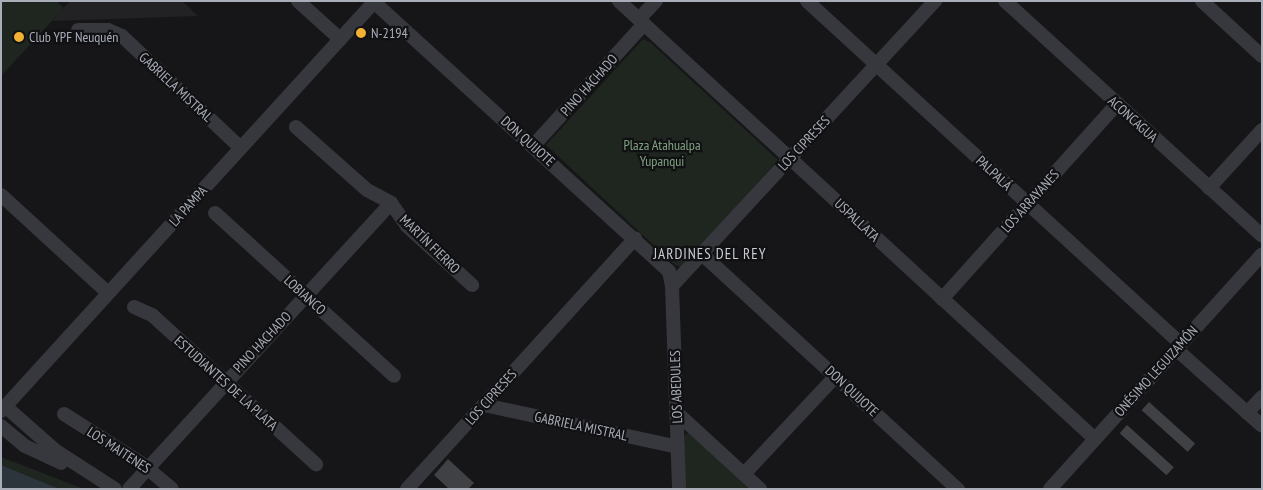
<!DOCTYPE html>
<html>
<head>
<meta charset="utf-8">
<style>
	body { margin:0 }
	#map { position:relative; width:1263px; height:490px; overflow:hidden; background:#161618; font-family:"PT Sans Narrow",sans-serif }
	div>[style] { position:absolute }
	.built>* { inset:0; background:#222225 }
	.green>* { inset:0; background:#1e261f }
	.water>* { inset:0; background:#2c353c }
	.building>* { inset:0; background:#404145; transform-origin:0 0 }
	.minor>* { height:14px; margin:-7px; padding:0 7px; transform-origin:7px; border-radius:7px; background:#37383d }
	.dots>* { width:14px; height:14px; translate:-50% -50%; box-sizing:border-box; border:2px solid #111113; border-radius:50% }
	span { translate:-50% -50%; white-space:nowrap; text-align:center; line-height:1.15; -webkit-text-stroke:4.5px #111113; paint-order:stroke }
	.poi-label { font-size:14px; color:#a8adb8 }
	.left { translate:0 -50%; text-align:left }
	.street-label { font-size:14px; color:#a8adb8 }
	.park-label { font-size:14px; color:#7fa381 }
	.neighbourhood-label { font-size:15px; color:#c9ccd4; letter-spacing:1px }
	.frame { position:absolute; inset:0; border:2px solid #a8adb8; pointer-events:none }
</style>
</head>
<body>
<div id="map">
	<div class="built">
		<i style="clip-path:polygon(70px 1px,182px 1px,198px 16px,52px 21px)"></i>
	</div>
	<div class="green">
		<i style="clip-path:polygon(1px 1px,56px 1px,64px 8px,1px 76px)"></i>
		<i style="clip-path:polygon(643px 39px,651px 43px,778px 160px,682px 267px,675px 265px,546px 145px)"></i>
		<i style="clip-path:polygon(689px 432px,751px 489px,685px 489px,684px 436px)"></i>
		<i style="clip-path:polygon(1px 457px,84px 489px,60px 489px,1px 465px)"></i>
	</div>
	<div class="water">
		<i style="clip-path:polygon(1px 465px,60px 489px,1px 489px)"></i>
	</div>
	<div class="building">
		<i style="left:1149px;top:402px;width:62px;height:11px;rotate:42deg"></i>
		<i style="left:1127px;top:425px;width:63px;height:11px;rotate:42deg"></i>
		<i style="clip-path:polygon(448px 459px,474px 483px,468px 489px,449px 489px,434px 475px)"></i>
	</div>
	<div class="minor">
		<i style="left:298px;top:1px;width:57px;rotate:42.1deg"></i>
		<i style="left:619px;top:1px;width:647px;rotate:42.62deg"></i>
		<i style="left:807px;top:1px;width:507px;rotate:42.52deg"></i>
		<i style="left:1005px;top:1px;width:348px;rotate:42.4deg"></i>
		<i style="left:1202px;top:1px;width:81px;rotate:42.5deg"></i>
		<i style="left:374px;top:2px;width:399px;rotate:42.4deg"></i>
		<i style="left:669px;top:271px;width:15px;rotate:79deg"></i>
		<i style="left:672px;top:286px;width:203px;rotate:88deg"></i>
		<i style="left:639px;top:19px;width:25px;rotate:-47deg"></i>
		<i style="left:78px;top:30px;width:30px"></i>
		<i style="left:108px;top:30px;width:15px;rotate:23deg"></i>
		<i style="left:122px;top:36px;width:163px;rotate:43.3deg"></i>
		<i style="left:296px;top:127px;width:95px;rotate:41.6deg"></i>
		<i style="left:367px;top:190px;width:27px;rotate:28deg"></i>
		<i style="left:391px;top:203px;width:28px;rotate:55deg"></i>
		<i style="left:407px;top:226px;width:88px;rotate:42.2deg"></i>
		<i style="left:533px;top:146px;width:165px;rotate:-47.7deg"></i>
		<i style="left:1209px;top:188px;width:79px;rotate:-47.6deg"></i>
		<i style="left:1px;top:195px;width:145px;rotate:42.5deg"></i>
		<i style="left:215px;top:213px;width:242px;rotate:42.3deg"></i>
		<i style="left:702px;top:254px;width:348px;rotate:42.6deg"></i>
		<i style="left:672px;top:286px;width:388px;rotate:-47.3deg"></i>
		<i style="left:942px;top:299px;width:262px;rotate:-48.1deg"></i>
		<i style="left:134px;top:307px;width:20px;rotate:24deg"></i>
		<i style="left:152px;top:315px;width:222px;rotate:42.3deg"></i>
		<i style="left:1176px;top:349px;width:115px;rotate:41.8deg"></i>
		<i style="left:484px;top:405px;width:198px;rotate:12.2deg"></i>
		<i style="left:5px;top:406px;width:68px;rotate:41.4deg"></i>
		<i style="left:56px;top:451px;width:70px;rotate:32.8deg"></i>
		<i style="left:1px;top:411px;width:555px;rotate:-47.63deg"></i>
		<i style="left:677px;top:413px;width:113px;rotate:42.5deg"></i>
		<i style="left:1247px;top:413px;width:22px;rotate:-47deg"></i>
		<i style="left:64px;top:414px;width:91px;rotate:32.5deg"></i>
		<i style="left:141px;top:463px;width:40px;rotate:40deg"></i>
		<i style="left:1px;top:426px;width:31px;rotate:40deg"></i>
		<i style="left:25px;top:446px;width:40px;rotate:25deg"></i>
		<i style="left:744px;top:474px;width:134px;rotate:-46.8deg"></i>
		<i style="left:129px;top:489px;width:388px;rotate:-47.5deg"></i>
		<i style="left:407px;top:489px;width:339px;rotate:-47.7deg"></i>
		<i style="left:1050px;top:489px;width:316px;rotate:-47.9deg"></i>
	</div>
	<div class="dots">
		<i style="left:361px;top:33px;background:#f2b134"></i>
		<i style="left:19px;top:37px;background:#f2b134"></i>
	</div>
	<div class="poi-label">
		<span class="left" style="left:371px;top:33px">N-2194</span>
		<span class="left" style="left:29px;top:37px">Club YPF Neuquén</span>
	</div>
	<div class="street-label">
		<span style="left:589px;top:85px;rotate:-48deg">PINO HACHADO</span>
		<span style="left:176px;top:87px;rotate:43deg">GABRIELA MISTRAL</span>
		<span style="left:1133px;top:119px;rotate:42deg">ACONCAGUA</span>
		<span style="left:528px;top:141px;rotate:42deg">DON QUIJOTE</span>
		<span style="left:804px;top:143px;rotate:-47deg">LOS CIPRESES</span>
		<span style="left:994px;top:173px;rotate:43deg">PALPALÁ</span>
		<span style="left:1030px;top:201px;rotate:-48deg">LOS ARRAYANES</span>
		<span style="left:188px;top:206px;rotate:-48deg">LA PAMPA</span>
		<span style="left:857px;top:220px;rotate:43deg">USPALLATA</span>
		<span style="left:430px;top:244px;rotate:44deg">MARTÍN FIERRO</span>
		<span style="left:305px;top:295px;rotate:42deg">LOBIANCO</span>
		<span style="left:262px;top:342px;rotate:-47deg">PINO HACHADO</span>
		<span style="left:1156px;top:371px;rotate:-48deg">ONÉSIMO LEGUIZAMÓN</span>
		<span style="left:226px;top:383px;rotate:42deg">ESTUDIANTES DE LA PLATA</span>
		<span style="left:676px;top:387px;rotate:-92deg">LOS ABEDULES</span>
		<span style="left:852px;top:391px;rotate:43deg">DON QUIJOTE</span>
		<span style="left:491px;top:397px;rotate:-48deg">LOS CIPRESES</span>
		<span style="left:581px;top:426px;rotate:12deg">GABRIELA MISTRAL</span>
		<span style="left:119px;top:450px;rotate:33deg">LOS MAITENES</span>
	</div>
	<div class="park-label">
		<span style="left:662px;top:153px">Plaza Atahualpa<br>Yupanqui</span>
	</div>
	<div class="neighbourhood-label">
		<span style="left:710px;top:254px">JARDINES DEL REY</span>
	</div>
	<div class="frame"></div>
</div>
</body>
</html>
